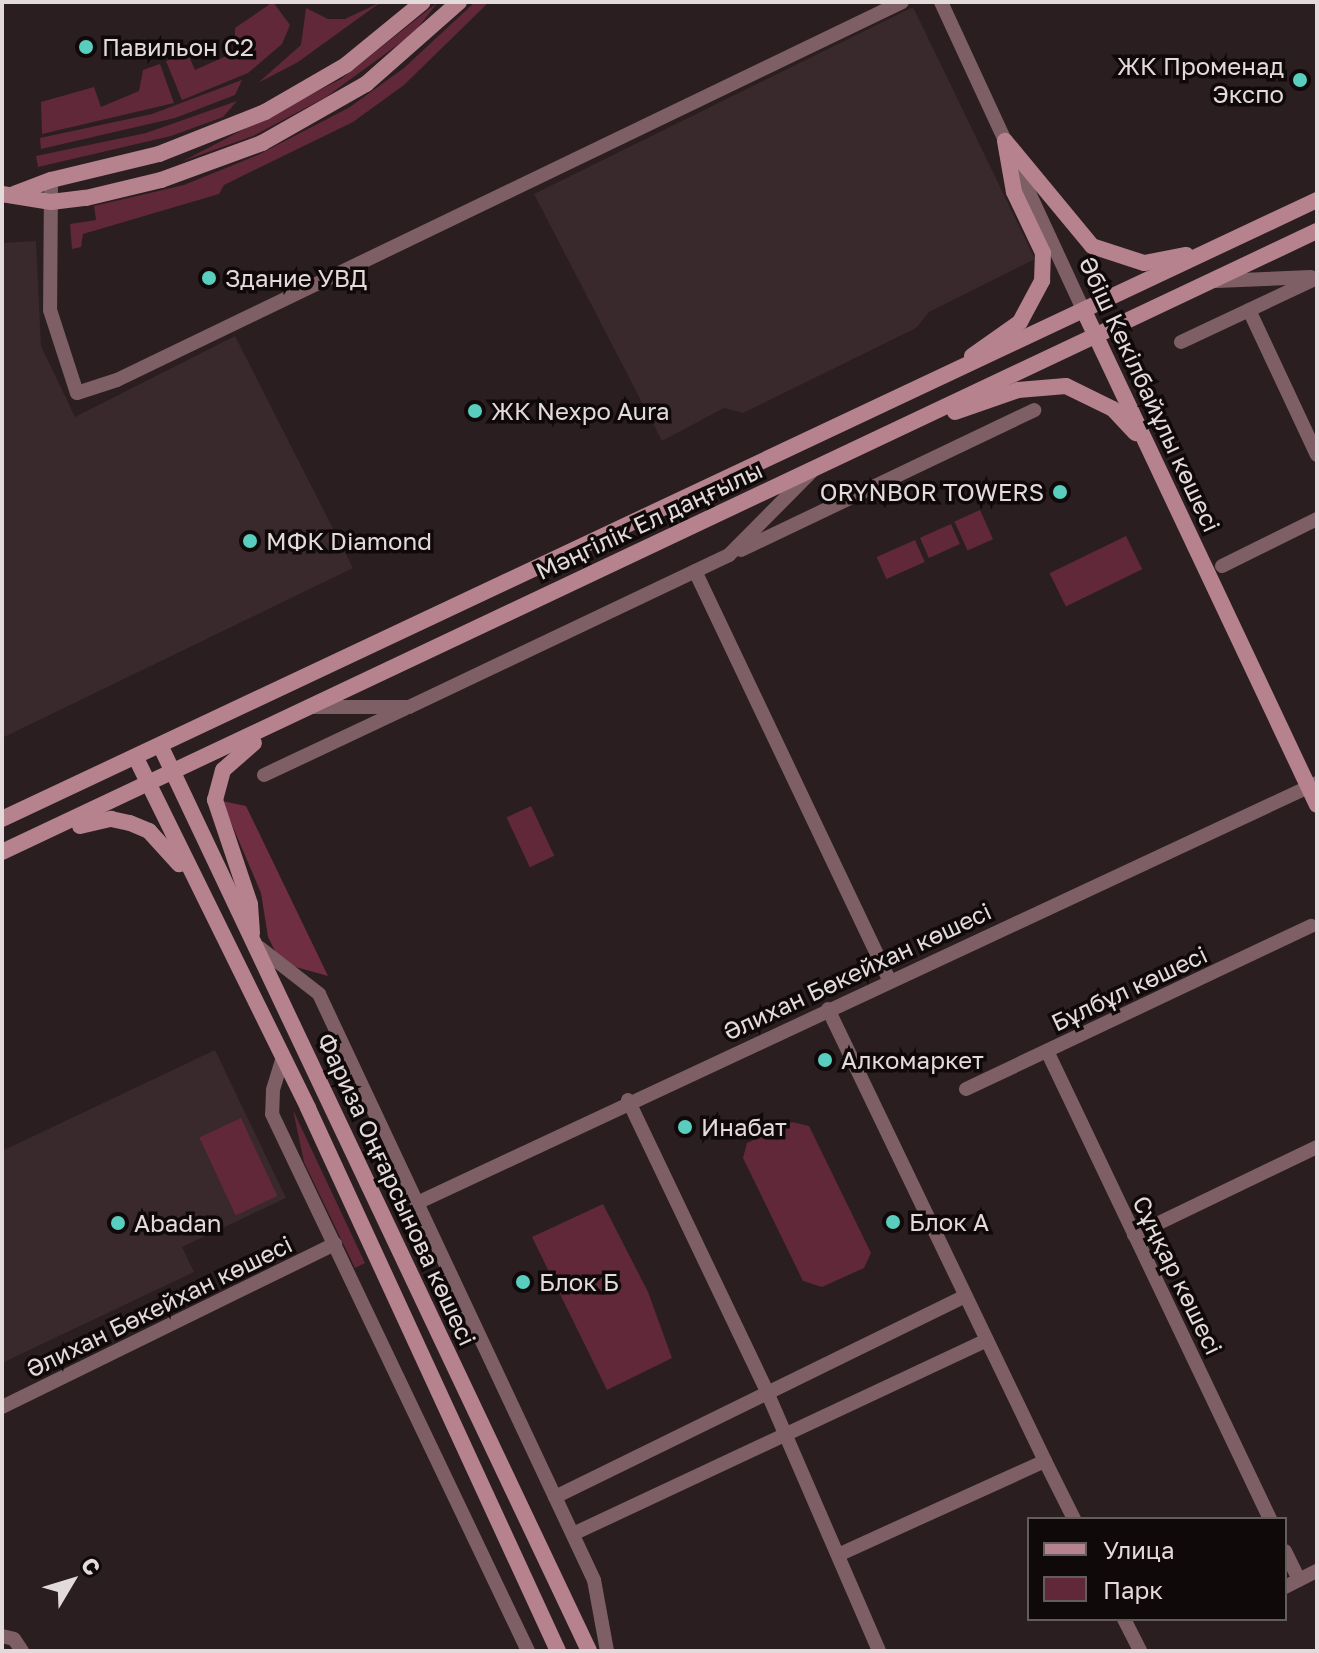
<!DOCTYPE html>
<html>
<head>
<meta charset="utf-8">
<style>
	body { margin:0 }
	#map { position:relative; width:1319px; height:1653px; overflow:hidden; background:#2a1e20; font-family:"Golos Text",sans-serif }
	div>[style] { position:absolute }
	.built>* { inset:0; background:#39282c }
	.green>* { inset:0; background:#612839; transform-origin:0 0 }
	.forest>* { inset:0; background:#702e42 }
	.street>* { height:14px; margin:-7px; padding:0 7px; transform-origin:7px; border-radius:7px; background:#7f5f66 }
	.secondary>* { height:16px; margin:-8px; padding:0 8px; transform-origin:8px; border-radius:8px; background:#b5828e }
	.dots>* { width:22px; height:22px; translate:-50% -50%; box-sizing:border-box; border:4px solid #0f090a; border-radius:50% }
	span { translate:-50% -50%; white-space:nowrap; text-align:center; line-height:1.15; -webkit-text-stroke:7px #0f090a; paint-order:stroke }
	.poi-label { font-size:24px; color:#e3dadc }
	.left { translate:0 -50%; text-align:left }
	.right { translate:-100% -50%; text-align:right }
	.street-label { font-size:24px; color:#e3dadc }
	.frame { position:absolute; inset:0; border:4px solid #e3dadc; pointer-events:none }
	.legend { position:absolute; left:1027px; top:1517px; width:260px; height:104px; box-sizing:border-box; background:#0f090a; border:2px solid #645d5e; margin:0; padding:10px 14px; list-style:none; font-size:24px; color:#e3dadc }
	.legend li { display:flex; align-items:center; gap:16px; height:40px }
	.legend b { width:40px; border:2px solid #645d5e }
	.north { position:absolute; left:32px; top:1541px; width:80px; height:80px; -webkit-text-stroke:6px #0f090a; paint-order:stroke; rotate:52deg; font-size:22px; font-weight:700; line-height:32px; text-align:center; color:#e3dadc }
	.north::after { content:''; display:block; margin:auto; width:28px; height:36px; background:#e3dadc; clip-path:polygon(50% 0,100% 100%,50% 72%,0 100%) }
</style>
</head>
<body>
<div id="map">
	<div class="built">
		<i style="clip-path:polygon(913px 7px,1035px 259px,929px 312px,916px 328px,743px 413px,724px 408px,662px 441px,534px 194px)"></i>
		<i style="clip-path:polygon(36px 241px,41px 346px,75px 417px,235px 336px,353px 568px,2px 738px,2px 243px)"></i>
		<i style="clip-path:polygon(215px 1050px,286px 1198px,182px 1247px,194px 1272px,2px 1363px,2px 1151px)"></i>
	</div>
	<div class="green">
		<i style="clip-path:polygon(273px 2px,290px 25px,282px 44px,248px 73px,182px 100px,166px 61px,187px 52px,195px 70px,235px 52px,235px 28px)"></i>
		<i style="clip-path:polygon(381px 2px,298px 62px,258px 83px,301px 45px,306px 8px,328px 19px,345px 19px)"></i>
		<i style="clip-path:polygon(438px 2px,414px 33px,326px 97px,253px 136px,183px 161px,341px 79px)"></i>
		<i style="clip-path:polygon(475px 2px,489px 2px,404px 85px,353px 122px,224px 185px,219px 194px,83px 234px,81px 247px,72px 249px,70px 224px,96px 220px,94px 206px,184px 185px,258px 155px,350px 107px,404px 68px)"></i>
		<i style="clip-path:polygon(160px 64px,174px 103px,42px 134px,41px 102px,94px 87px,101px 107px,139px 91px,143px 70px)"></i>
		<i style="clip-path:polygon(242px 80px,235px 95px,175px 118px,41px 149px,40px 138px,152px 114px)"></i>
		<i style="clip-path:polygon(237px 101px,223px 117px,171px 136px,38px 167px,36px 156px,146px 133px)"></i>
		<i style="left:980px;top:510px;width:32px;height:28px;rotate:66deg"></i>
		<i style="left:951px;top:524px;width:22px;height:34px;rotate:66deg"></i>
		<i style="left:1126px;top:536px;width:37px;height:85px;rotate:64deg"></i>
		<i style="left:915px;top:540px;width:24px;height:42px;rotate:66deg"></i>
		<i style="left:531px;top:806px;width:55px;height:27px;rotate:65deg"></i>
		<i style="clip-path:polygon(293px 1110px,365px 1263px,355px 1268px,304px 1162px)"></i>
		<i style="left:241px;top:1118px;width:86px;height:46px;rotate:65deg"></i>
		<i style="clip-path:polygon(792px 1122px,809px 1126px,871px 1253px,864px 1268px,822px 1287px,803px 1281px,743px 1158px,747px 1143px)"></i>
		<i style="clip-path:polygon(603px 1204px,648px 1292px,672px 1358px,607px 1390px,532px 1237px)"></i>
	</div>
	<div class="forest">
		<i style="clip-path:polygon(222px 801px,246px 806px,328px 976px,292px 966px,277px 955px,268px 937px,261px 893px)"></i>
	</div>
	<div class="street">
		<i style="left:941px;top:2px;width:340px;rotate:65.2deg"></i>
		<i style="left:51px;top:180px;width:130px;rotate:90.4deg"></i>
		<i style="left:50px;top:310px;width:87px;rotate:72deg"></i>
		<i style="left:77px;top:393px;width:42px;rotate:-18deg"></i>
		<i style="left:117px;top:380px;width:871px;rotate:-25.71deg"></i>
		<i style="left:1216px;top:281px;width:95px;rotate:-2.4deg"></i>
		<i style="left:1249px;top:310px;width:160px;rotate:64.9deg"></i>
		<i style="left:1181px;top:342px;width:150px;rotate:-25.2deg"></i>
		<i style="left:741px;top:550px;width:325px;rotate:-25.5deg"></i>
		<i style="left:1222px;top:566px;width:106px;rotate:-26.3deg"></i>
		<i style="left:695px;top:571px;width:454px;rotate:64.6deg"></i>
		<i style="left:309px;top:707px;width:100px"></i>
		<i style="left:409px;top:707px;width:354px;rotate:-25.4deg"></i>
		<i style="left:729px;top:555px;width:117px;rotate:-45.3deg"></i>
		<i style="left:264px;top:775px;width:155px;rotate:-25.2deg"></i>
		<i style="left:260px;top:948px;width:75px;rotate:37.9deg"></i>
		<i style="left:319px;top:994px;width:647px;rotate:64.86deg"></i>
		<i style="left:594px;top:1580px;width:72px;rotate:79.6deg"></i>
		<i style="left:828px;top:1009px;width:501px;rotate:64.35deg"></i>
		<i style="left:1045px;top:1461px;width:227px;rotate:155.6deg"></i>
		<i style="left:1047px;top:1051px;width:518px;rotate:64.52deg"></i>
		<i style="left:283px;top:1057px;width:34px;rotate:107deg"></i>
		<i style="left:273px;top:1090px;width:24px;rotate:92deg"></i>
		<i style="left:272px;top:1114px;width:595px;rotate:64.51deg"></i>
		<i style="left:966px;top:1089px;width:382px;rotate:-25.3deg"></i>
		<i style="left:628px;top:1100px;width:323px;rotate:64.5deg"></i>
		<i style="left:767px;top:1392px;width:282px;rotate:66.6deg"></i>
		<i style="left:417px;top:1203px;width:993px;rotate:-25.02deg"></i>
		<i style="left:1134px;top:1235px;width:203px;rotate:-25.7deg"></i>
		<i style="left:2px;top:1407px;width:371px;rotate:-26.1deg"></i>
		<i style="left:1045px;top:1461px;width:65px;rotate:63.4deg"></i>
		<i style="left:555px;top:1497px;width:457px;rotate:-26.1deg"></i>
		<i style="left:573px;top:1534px;width:457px;rotate:-25.1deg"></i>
		<i style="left:1285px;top:1551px;width:32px;rotate:64deg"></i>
		<i style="left:1285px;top:1587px;width:36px;rotate:-27deg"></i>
		<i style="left:1124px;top:1619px;width:36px;rotate:63deg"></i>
		<i style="left:2px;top:1636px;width:12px;rotate:14deg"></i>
		<i style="left:14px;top:1639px;width:14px;rotate:56deg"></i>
	</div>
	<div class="secondary">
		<i style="left:1006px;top:142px;width:135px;rotate:50.4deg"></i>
		<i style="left:1092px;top:246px;width:55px;rotate:18.1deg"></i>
		<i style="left:1144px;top:263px;width:43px;rotate:-10.8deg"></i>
		<i style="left:2px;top:194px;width:50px;rotate:9.3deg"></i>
		<i style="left:51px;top:202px;width:35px;rotate:-7deg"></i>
		<i style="left:86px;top:198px;width:77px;rotate:-13.5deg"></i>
		<i style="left:161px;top:180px;width:108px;rotate:-20.1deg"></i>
		<i style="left:262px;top:143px;width:120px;rotate:-29.6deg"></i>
		<i style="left:366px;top:84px;width:124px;rotate:-41.4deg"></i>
		<i style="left:14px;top:194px;width:40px;rotate:-21deg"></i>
		<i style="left:51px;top:180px;width:111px;rotate:-13.5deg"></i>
		<i style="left:159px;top:154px;width:114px;rotate:-21.6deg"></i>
		<i style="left:265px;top:112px;width:94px;rotate:-30.1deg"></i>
		<i style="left:346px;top:65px;width:99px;rotate:-39.3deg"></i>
		<i style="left:1084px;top:311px;width:546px;rotate:64.75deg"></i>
		<i style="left:972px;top:356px;width:59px;rotate:-35.3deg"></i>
		<i style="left:1020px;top:322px;width:47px;rotate:-61.8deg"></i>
		<i style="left:1042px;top:281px;width:28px;rotate:-88deg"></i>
		<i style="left:1043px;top:253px;width:68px;rotate:-115.4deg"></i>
		<i style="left:1014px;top:192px;width:52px;rotate:-100deg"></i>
		<i style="left:955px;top:412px;width:67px;rotate:-19.2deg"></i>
		<i style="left:1018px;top:390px;width:48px;rotate:-4.8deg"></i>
		<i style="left:1066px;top:386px;width:52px;rotate:26.1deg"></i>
		<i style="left:1113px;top:409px;width:33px;rotate:47deg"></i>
		<i style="left:161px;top:747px;width:1000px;rotate:64.66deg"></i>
		<i style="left:136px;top:758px;width:390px;rotate:63.8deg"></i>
		<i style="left:308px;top:1108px;width:598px;rotate:65.28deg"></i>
		<i style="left:2px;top:819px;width:1453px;rotate:-25.21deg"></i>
		<i style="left:80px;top:826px;width:32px;rotate:-13deg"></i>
		<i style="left:111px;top:819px;width:19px;rotate:12deg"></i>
		<i style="left:130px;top:823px;width:21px;rotate:23deg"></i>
		<i style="left:149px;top:831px;width:45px;rotate:47.7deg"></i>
		<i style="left:2px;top:852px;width:1454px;rotate:-25.28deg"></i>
		<i style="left:252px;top:933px;width:29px;rotate:-94deg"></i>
		<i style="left:250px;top:904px;width:110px;rotate:-108.6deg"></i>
		<i style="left:215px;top:800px;width:31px;rotate:-75deg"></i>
		<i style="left:223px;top:770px;width:41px;rotate:-41.1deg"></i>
	</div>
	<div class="dots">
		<i style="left:86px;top:47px;background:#59cebf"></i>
		<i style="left:1300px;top:80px;background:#59cebf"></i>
		<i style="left:209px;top:278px;background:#59cebf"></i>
		<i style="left:475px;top:411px;background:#59cebf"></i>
		<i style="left:1060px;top:492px;background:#59cebf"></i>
		<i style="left:250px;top:541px;background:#59cebf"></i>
		<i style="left:825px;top:1060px;background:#59cebf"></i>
		<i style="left:685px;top:1127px;background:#59cebf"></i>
		<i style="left:893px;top:1222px;background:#59cebf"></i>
		<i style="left:118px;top:1223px;background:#59cebf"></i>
		<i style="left:523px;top:1282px;background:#59cebf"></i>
	</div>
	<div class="poi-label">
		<span class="left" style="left:102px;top:47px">Павильон С2</span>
		<span class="right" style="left:1284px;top:80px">ЖК Променад<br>Экспо</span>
		<span class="left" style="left:225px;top:278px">Здание УВД</span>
		<span class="left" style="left:491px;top:411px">ЖК Nexpo Aura</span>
		<span class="right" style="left:1044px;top:492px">ORYNBOR TOWERS</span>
		<span class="left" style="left:266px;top:541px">МФК Diamond</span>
		<span class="left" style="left:841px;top:1060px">Алкомаркет</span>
		<span class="left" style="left:701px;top:1127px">Инабат</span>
		<span class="left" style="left:909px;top:1222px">Блок А</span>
		<span class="left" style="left:134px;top:1223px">Abadan</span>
		<span class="left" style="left:539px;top:1282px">Блок Б</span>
	</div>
	<div class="street-label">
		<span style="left:1150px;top:394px;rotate:65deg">Әбіш Кекілбайұлы көшесі</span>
		<span style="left:649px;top:520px;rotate:-25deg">Мәңгілік Ел даңғылы</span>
		<span style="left:857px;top:971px;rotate:-25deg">Әлихан Бөкейхан көшесі</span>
		<span style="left:1129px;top:988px;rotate:-25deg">Бұлбұл көшесі</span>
		<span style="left:397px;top:1189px;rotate:65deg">Фариза Оңғарсынова көшесі</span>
		<span style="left:1178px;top:1275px;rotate:64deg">Сұңқар көшесі</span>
		<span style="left:159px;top:1306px;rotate:-26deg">Әлихан Бөкейхан көшесі</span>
	</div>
	<div class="frame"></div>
	<ul class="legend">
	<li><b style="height:10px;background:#b5828e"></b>Улица</li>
	<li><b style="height:22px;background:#612839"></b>Парк</li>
	</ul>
	<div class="north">С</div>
</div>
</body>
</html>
